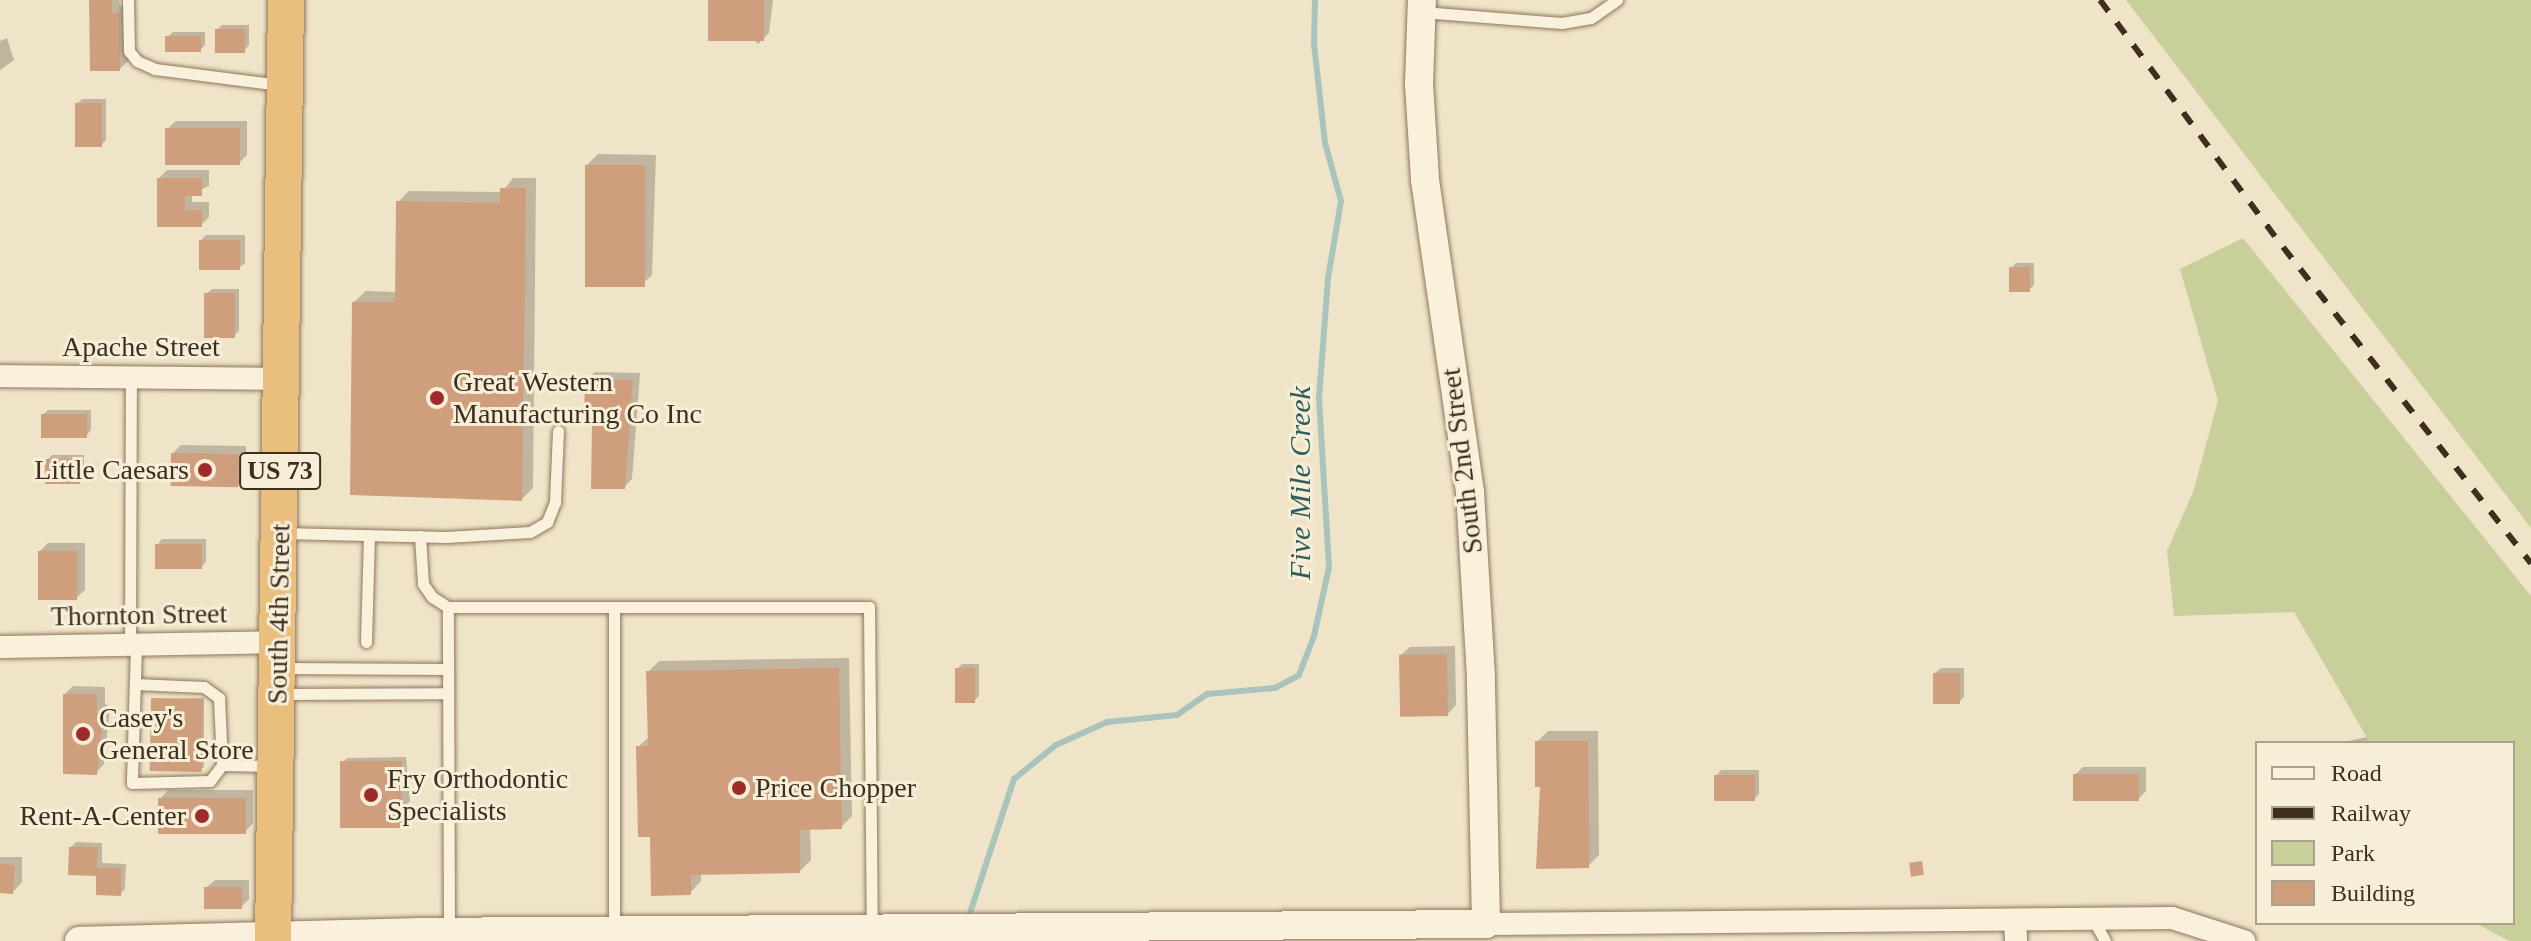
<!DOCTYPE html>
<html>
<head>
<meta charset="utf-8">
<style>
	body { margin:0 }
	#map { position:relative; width:2531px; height:941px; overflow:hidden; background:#f0e4c8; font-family:"Times New Roman",serif }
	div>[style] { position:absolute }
	.green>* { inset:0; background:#c9cf9b }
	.shadow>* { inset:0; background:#0003 }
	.stream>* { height:6px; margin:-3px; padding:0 3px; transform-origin:3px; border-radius:3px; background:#a9c4bc }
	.building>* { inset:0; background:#cf9f7d; transform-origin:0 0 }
	.roads { filter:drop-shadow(0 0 2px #8d765c) drop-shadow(0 0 2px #8d765c) }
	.service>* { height:11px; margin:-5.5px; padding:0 5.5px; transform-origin:5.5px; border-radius:5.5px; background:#faf1dc }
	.minor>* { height:22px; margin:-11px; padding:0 11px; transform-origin:11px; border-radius:11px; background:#faf1dc }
	.tertiary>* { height:28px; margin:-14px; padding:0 14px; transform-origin:14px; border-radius:14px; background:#faf1dc }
	.trunk>* { height:36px; margin:-18px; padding:0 18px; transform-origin:18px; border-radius:18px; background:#eabe7c }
	.rail>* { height:6px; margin-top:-3px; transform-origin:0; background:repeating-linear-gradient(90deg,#3d2e20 0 14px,transparent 0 28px) }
	.dots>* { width:22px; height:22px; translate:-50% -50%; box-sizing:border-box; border:4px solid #f7eed8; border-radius:50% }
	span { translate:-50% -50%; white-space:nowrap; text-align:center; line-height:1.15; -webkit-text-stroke:6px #f7eed8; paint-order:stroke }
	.shield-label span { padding:2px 6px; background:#f7eed8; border:2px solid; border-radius:6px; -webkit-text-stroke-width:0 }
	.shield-label { font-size:26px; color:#3d2e20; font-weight:700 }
	.street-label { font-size:28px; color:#3d2e20 }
	.poi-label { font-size:28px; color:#3d2e20 }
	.left { translate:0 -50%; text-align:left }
	.right { translate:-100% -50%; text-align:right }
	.water-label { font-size:30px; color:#2f5d5a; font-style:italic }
	.legend { position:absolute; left:2255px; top:741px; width:260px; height:184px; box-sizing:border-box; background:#f7eed8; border:2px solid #ada18e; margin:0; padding:10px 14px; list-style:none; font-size:24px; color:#3d2e20 }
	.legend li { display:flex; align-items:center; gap:16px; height:40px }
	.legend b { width:40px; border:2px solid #ada18e }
</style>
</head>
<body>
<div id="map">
	<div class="green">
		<i style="clip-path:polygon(2126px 0,2531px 0,2531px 528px)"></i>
		<i style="clip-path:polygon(2243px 238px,2531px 596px,2531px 941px,2509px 941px,2475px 923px,2513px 923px,2513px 743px,2370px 743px,2294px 612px,2174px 616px,2167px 551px,2193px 492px,2218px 401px,2180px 269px)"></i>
	</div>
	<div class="shadow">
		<i style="clip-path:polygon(91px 0,119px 0,120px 6px,128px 6px,128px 61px,120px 69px)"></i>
		<i style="clip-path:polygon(710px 0,773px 0,769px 33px,758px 44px)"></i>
		<i style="clip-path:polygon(222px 25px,249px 25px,249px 45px,244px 51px,217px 30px)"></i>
		<i style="clip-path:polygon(173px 32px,205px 32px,205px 45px,200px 50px,167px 37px)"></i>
		<i style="clip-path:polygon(7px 38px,14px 60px,0 70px,0 41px)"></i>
		<i style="clip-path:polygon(82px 99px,106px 99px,106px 140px,101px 145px,77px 104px)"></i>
		<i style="clip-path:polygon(176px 121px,247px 121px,247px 155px,239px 163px,167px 129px)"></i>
		<i style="clip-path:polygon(598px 154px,656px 155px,652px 275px,640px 286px,587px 165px)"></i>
		<i style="clip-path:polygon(167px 170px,209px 170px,209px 186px,192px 194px,192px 202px,209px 202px,209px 217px,201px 225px,159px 225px,159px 178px)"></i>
		<i style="clip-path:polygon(513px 178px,536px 178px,533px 488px,522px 499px,354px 302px,366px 291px,397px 292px,398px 202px,409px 191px,502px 192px)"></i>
		<i style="clip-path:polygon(206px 235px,245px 235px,245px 263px,239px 268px,201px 240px)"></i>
		<i style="clip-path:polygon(2016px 263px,2034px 263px,2034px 285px,2029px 290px,2011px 268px)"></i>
		<i style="clip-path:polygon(212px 289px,239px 289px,239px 331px,234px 336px,206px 294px)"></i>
		<i style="clip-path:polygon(595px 372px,640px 373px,632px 479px,624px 487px,594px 421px,587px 380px)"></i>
		<i style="clip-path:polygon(48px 410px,91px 410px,91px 430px,86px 436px,43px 415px)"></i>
		<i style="clip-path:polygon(181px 445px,246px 446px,246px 476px,238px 485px,173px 453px)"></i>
		<i style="clip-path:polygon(52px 455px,84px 455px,84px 477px,79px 482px,47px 460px)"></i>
		<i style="clip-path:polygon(162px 539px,206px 539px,206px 562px,201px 567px,157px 545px)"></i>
		<i style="clip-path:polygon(48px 543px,85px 543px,85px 590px,76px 598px,40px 551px)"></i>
		<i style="clip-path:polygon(1455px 646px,1456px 705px,1448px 714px,1401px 655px,1410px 647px)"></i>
		<i style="clip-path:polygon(849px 658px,852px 816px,841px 827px,810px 828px,811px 860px,800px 871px,701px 873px,701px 881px,690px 893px,652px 835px,638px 747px,650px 736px,648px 672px,659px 661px)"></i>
		<i style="clip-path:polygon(962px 664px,979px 664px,979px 696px,974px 701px,957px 669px)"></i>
		<i style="clip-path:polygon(1941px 668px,1964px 668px,1964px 697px,1959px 702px,1935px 673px)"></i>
		<i style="clip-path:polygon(73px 686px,105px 687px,105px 704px,110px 707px,104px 764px,96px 773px,65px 694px)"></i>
		<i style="clip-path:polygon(204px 698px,204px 767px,202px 769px,153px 699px)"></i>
		<i style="clip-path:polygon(1548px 731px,1598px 731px,1599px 855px,1588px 866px,1538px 866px,1542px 820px,1537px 742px)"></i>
		<i style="clip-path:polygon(2367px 737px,2368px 743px,2339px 743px)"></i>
		<i style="clip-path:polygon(406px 757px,410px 801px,403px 808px,402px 826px,342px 763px,347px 758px)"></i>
		<i style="clip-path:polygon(2083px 767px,2146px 767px,2146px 791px,2138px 799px,2075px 775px)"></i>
		<i style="clip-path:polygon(1721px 770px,1759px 770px,1759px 794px,1754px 799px,1716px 776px)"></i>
		<i style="clip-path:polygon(168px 790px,253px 790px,253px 823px,245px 832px,160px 799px)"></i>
		<i style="clip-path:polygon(76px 842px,102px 843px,102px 863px,126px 864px,125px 889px,120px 894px,71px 847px)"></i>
		<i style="clip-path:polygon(0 857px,22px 857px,22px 882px,14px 891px,0 891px)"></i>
		<i style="clip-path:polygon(215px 880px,249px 880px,249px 899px,241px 907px,206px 888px)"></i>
	</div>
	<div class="stream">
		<i style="left:967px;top:922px;width:151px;rotate:-71.8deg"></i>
		<i style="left:1014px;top:779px;width:54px;rotate:-39deg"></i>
		<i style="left:1056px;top:745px;width:56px;rotate:-24.3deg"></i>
		<i style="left:1107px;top:722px;width:70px;rotate:-5.7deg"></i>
		<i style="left:1177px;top:715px;width:37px;rotate:-35deg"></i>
		<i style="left:1207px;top:694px;width:68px;rotate:-5deg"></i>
		<i style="left:1275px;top:688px;width:27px;rotate:-28deg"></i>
		<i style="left:1299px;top:675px;width:42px;rotate:-69deg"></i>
		<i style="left:1314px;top:636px;width:71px;rotate:-77.7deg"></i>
		<i style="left:1329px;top:567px;width:169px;rotate:-93.4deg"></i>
		<i style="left:1319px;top:398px;width:120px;rotate:-85.7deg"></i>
		<i style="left:1328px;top:278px;width:78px;rotate:-80.4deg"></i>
		<i style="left:1341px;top:201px;width:60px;rotate:-105.4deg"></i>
		<i style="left:1325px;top:143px;width:100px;rotate:-96.3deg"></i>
		<i style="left:1314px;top:44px;width:44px;rotate:-88.7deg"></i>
	</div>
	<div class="building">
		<i style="clip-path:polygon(89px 0,112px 0,112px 13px,120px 13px,120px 71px,90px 71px)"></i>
		<i style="left:708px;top:0;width:56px;height:41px"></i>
		<i style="left:215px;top:29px;width:30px;height:24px"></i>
		<i style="left:165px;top:36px;width:36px;height:16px"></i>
		<i style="left:75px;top:103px;width:27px;height:44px"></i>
		<i style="left:165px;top:128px;width:75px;height:37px"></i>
		<i style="left:585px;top:165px;width:60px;height:122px"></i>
		<i style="clip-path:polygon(157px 178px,202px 178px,202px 196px,185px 196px,185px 210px,202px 210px,202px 227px,157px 227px)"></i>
		<i style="clip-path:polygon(500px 188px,526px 188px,522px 501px,350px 495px,352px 302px,395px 302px,396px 201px,500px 203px)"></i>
		<i style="left:199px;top:240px;width:41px;height:30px"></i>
		<i style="left:2009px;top:267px;width:21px;height:25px"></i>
		<i style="left:204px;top:293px;width:31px;height:45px"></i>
		<i style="clip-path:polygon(585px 379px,633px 380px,625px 489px,591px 489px,592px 423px,584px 423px)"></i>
		<i style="left:41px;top:414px;width:46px;height:24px"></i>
		<i style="left:171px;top:453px;width:68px;height:33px;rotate:1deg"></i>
		<i style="left:80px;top:459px;width:25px;height:35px;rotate:90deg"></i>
		<i style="left:155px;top:544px;width:47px;height:25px"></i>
		<i style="left:38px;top:551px;width:39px;height:49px"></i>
		<i style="left:1447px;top:654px;width:62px;height:48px;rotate:89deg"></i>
		<i style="clip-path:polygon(839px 668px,842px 829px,800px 830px,800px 873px,691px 875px,691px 895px,651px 896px,650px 837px,638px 837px,636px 746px,648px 746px,646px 671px)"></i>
		<i style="left:955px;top:668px;width:20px;height:35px"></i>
		<i style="left:1933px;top:673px;width:27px;height:31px"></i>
		<i style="clip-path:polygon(63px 694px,97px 694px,97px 712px,103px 715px,97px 775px,63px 774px)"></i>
		<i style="left:151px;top:698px;width:52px;height:73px;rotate:1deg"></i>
		<i style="clip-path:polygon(1535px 741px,1588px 741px,1589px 868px,1536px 869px,1540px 787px,1535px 787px)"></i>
		<i style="left:402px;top:761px;width:67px;height:62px;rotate:90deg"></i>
		<i style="left:2073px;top:774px;width:66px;height:27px"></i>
		<i style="left:1714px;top:775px;width:41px;height:26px"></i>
		<i style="left:158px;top:798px;width:88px;height:36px"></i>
		<i style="clip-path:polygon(69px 847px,98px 847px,97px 868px,121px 868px,121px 896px,96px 895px,96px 876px,68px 875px)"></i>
		<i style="left:1922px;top:861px;width:14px;height:13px;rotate:82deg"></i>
		<i style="left:0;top:864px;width:15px;height:29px;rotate:4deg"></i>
		<i style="left:204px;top:887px;width:38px;height:22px"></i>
	</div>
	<div class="roads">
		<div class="service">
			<i style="left:128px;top:0;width:51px;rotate:88.9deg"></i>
			<i style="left:129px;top:51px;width:13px;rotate:51deg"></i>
			<i style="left:137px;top:61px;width:20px;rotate:24deg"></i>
			<i style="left:155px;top:69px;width:126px;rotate:7.3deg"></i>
			<i style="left:1422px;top:12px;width:140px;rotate:4.5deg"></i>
			<i style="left:1562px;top:23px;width:29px;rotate:-10deg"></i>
			<i style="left:1591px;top:18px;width:32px;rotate:-35deg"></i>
			<i style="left:283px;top:533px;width:163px;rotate:1.4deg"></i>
			<i style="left:446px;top:537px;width:84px;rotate:-3.4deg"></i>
			<i style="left:530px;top:532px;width:20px;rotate:-30deg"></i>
			<i style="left:547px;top:522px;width:22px;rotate:-68deg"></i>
			<i style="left:555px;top:502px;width:71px;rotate:-87.6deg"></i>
			<i style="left:420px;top:536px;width:48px;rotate:86.4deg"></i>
			<i style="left:423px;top:584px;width:16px;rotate:55deg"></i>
			<i style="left:432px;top:597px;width:19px;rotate:32deg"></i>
			<i style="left:614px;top:607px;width:322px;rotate:90deg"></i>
			<i style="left:366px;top:642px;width:107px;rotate:-88.4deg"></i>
			<i style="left:130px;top:645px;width:268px;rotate:-89.8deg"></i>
			<i style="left:136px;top:645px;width:138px;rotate:91.7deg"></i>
			<i style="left:132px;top:783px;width:78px;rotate:-1.5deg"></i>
			<i style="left:210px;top:781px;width:20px;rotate:-53deg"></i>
			<i style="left:222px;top:765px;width:50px;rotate:1.1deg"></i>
			<i style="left:280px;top:668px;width:168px;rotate:0.3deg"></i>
			<i style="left:135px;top:684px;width:69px;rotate:2.5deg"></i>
			<i style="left:204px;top:687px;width:19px;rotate:36deg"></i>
			<i style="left:219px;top:698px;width:67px;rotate:87.4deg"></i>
			<i style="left:282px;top:694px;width:166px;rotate:-0.3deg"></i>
			<i style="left:2093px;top:919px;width:25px;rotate:61deg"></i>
			<i style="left:449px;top:931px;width:324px;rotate:-90.2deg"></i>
			<i style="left:448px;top:607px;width:421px"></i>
			<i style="left:869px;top:607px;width:320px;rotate:89.5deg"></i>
		</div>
		<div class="minor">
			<i style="left:0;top:376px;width:281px;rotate:0.6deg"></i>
			<i style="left:0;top:647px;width:279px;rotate:-1deg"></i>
			<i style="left:2015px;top:921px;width:20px;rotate:87deg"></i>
			<i style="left:1486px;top:924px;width:686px;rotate:-0.5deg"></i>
			<i style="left:2172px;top:918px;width:76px;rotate:17.7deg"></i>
		</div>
		<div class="tertiary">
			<i style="left:79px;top:941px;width:338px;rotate:-1.5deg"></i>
			<i style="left:417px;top:932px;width:1069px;rotate:-0.43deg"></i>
			<i style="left:1486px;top:924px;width:247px;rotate:-91.2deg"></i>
			<i style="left:1481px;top:677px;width:185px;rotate:-93.4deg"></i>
			<i style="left:1470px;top:492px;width:316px;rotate:-98.2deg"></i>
			<i style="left:1425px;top:179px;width:95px;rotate:-93.6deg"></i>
			<i style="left:1419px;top:84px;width:84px;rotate:-88deg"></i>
		</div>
		<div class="trunk">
			<i style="left:273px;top:941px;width:941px;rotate:-89.21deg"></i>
		</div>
	</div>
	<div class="rail">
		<i style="left:2100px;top:0;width:307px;rotate:53.5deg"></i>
		<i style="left:2283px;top:247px;width:402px;rotate:51.9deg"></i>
	</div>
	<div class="dots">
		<i style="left:437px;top:398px;background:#9e2a2b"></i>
		<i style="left:205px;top:470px;background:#9e2a2b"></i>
		<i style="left:83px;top:734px;background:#9e2a2b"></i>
		<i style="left:739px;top:788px;background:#9e2a2b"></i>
		<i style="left:371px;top:795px;background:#9e2a2b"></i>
		<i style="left:202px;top:816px;background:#9e2a2b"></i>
	</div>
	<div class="shield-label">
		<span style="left:280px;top:471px">US 73</span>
	</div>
	<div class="street-label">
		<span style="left:141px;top:347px">Apache Street</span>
		<span style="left:1462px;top:461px;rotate:-97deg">South 2nd Street</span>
		<span style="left:279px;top:614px;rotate:-89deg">South 4th Street</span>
		<span style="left:139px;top:615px;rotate:-1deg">Thornton Street</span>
	</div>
	<div class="poi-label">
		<span class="left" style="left:453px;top:398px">Great Western<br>Manufacturing Co Inc</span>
		<span class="right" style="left:189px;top:470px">Little Caesars</span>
		<span class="left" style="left:99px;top:734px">Casey's<br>General Store</span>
		<span class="left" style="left:387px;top:795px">Fry Orthodontic<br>Specialists</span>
		<span class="left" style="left:755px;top:788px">Price Chopper</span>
		<span class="right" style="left:186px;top:816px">Rent-A-Center</span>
	</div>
	<div class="water-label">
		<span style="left:1300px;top:483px;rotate:-90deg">Five Mile Creek</span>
	</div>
	<ul class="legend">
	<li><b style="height:10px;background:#faf1dc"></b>Road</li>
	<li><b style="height:10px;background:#3d2e20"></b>Railway</li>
	<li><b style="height:22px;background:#c9cf9b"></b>Park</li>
	<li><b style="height:22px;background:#cf9f7d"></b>Building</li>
	</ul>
</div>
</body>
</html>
